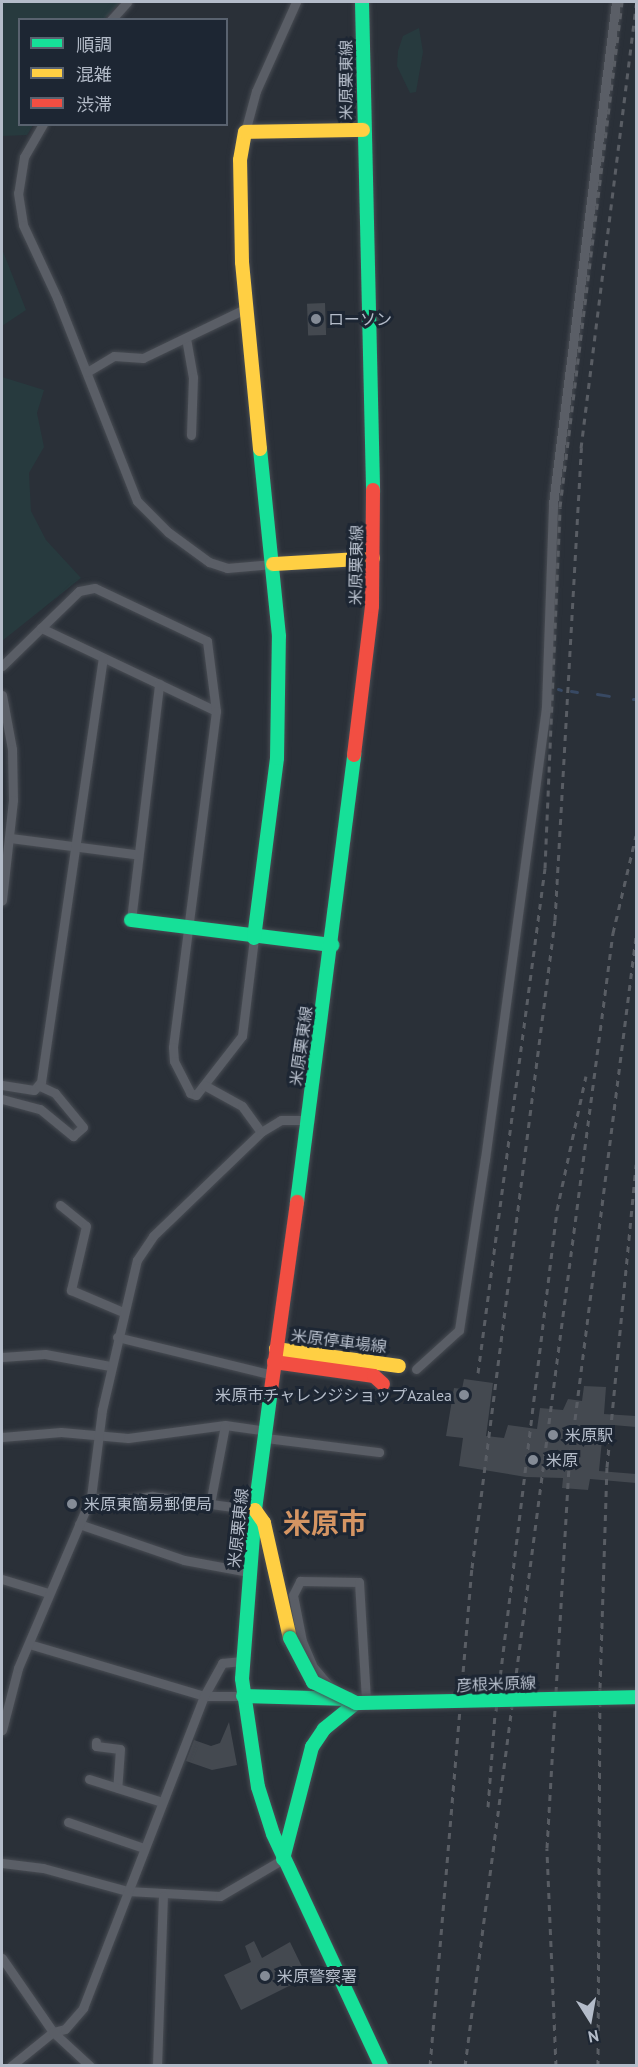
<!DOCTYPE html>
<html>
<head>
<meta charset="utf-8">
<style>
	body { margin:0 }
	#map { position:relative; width:638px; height:2067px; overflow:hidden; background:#2a3038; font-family:"PT Sans","Noto Sans JP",sans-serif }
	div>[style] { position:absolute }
	.green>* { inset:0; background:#273a3e }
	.stream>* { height:3px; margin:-1.5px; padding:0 1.5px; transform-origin:1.5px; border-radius:1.5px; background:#384963 }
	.building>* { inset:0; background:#444950; transform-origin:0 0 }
	.roads { filter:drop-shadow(0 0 2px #484c53) drop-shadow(0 0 2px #484c53) }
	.street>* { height:9px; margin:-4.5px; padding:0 4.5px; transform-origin:4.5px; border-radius:4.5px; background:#5a5e66 }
	.fast>* { height:14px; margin:-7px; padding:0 7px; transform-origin:7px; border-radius:7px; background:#16e098 }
	.slow>* { height:14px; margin:-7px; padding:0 7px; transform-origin:7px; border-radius:7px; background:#ffcf43 }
	.jam>* { height:14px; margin:-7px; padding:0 7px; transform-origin:7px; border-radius:7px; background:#f24e42 }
	.rail>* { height:3px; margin-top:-1.5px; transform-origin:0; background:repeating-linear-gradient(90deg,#595d64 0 6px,transparent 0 12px) }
	.bridges { filter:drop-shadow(0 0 2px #484c53) drop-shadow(0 0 2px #484c53) }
	.fast-bridge>* { height:14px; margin:-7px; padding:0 7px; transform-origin:7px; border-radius:7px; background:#16e098 }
	.dots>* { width:16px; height:16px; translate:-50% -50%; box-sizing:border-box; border:3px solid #1d2633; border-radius:50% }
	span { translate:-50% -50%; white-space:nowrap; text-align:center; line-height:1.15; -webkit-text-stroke:6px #1d2633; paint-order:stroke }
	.street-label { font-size:16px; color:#b4bcc9 }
	.poi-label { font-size:16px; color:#b4bcc9 }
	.left { translate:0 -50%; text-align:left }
	.right { translate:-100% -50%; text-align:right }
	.town-label { font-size:28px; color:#d59563; font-weight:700 }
	.frame { position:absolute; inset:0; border:3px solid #b4bcc9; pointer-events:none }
	.legend { position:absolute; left:18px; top:18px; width:210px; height:108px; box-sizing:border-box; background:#1d2633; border:2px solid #59626f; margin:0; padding:8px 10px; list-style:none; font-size:18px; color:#b4bcc9 }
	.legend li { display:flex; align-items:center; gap:12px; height:30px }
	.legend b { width:30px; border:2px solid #59626f }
	.north { position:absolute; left:560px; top:1989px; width:60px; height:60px; -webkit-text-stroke:4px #1d2633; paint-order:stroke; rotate:169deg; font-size:16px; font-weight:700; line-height:24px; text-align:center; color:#b4bcc9 }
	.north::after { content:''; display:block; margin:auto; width:21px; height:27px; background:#b4bcc9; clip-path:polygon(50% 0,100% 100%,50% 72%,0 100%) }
</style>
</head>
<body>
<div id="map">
	<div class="green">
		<i style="clip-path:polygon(2px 2px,120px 2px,104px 19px,20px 20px,20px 124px,33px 125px,27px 135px,2px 136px)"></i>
		<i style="clip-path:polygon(419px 28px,423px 52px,416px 92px,410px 93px,397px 66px,398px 51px,403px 36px)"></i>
		<i style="clip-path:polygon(2px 249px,26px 310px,2px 326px)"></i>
		<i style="clip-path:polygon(2px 377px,44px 390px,37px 413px,44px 447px,29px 473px,31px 511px,46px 540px,81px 578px,2px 641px)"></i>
	</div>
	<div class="stream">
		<i style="left:558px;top:689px;width:3px;rotate:18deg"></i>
		<i style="left:571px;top:691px;width:6px;rotate:9deg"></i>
		<i style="left:597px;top:694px;width:12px;rotate:9deg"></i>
		<i style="left:633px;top:699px;width:3px"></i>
	</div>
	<div class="building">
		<i style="left:325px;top:303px;width:32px;height:18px;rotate:88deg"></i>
		<i style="clip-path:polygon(464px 1379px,493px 1383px,486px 1436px,504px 1438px,508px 1425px,537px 1429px,540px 1408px,563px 1410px,568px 1399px,582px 1401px,584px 1386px,606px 1387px,604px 1414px,636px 1416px,636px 1427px,613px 1425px,603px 1430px,599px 1471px,636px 1474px,636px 1483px,590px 1479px,588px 1490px,562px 1488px,563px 1478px,526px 1477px,459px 1466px,463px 1438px,446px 1436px,454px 1388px,462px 1389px)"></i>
		<i style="clip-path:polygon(229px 1722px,237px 1765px,212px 1770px,186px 1761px,194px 1740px,211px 1746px,220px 1743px)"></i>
		<i style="clip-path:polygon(254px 1941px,262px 1958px,290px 1942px,307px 1977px,241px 2010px,224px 1975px,251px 1962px,245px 1946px)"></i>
	</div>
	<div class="roads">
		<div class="street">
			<i style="left:111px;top:20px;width:24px;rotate:-48deg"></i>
			<i style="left:43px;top:124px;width:38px;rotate:120deg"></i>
			<i style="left:24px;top:157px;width:36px;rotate:99deg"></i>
			<i style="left:18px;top:193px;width:32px;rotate:81deg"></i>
			<i style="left:23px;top:225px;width:81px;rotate:65deg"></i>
			<i style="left:57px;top:298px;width:218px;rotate:68.5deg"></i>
			<i style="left:137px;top:501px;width:44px;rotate:45deg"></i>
			<i style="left:168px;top:532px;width:51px;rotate:36.2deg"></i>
			<i style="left:209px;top:562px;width:19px;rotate:18deg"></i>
			<i style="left:227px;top:568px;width:46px;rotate:-5deg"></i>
			<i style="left:245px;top:132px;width:42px;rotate:-75deg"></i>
			<i style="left:256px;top:91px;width:98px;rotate:-65.8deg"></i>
			<i style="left:186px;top:338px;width:40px;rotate:80deg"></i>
			<i style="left:193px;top:377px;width:58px;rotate:92deg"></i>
			<i style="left:87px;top:372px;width:31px;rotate:-31deg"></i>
			<i style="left:114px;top:356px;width:29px;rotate:4deg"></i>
			<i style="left:143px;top:358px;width:115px;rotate:-25.7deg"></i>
			<i style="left:2px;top:666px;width:54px;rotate:-44.3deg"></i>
			<i style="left:2px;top:695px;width:55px;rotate:79.5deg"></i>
			<i style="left:12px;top:749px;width:51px;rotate:88.9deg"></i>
			<i style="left:13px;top:800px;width:101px;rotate:96.3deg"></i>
			<i style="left:216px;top:711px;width:194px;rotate:-154.6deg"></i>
			<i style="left:41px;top:628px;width:53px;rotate:-44.2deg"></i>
			<i style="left:79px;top:591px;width:16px;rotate:-11deg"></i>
			<i style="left:95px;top:588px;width:124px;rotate:25.3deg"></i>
			<i style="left:207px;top:641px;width:71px;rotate:82.7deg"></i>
			<i style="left:216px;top:711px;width:339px;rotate:97.3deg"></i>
			<i style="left:173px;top:1047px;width:14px;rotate:86deg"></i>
			<i style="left:174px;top:1061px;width:36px;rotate:63deg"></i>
			<i style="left:190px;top:1093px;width:6px;rotate:18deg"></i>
			<i style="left:196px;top:1095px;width:75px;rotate:-52.1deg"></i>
			<i style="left:242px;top:1036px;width:99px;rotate:-83deg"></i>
			<i style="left:11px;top:838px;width:125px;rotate:7.4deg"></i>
			<i style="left:131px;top:920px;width:238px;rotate:-83.2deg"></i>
			<i style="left:2px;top:1085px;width:32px;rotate:9deg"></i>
			<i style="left:34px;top:1090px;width:11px;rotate:-49deg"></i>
			<i style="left:41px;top:1082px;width:428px;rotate:-81.7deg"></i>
			<i style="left:204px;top:1085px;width:43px;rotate:28.9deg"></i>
			<i style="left:242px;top:1106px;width:32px;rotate:54deg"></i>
			<i style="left:2px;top:1099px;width:39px;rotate:15deg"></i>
			<i style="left:40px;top:1109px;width:43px;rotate:39.3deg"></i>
			<i style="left:73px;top:1136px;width:13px;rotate:-42deg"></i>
			<i style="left:83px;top:1127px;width:44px;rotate:-129.5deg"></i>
			<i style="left:55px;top:1093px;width:17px;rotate:-155deg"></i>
			<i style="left:60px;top:1205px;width:33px;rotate:39deg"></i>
			<i style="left:86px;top:1226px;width:66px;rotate:103.2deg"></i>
			<i style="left:71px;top:1290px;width:56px;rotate:22.9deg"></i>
			<i style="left:117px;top:1337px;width:161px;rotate:13.7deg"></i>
			<i style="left:2px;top:1357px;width:43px;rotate:-4deg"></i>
			<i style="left:45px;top:1354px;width:66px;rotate:10.5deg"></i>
			<i style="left:416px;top:1369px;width:58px;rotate:-42.2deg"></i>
			<i style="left:459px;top:1330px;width:173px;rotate:-81.4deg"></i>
			<i style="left:485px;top:1159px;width:456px;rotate:-82.3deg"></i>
			<i style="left:546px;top:707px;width:203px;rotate:-88deg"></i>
			<i style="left:553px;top:504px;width:506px;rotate:-82.85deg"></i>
			<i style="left:2px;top:1437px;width:59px;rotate:-4.8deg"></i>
			<i style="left:61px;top:1432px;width:67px;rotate:5.1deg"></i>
			<i style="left:128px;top:1438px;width:98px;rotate:-7.6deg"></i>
			<i style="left:225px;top:1425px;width:42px;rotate:8.1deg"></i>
			<i style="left:266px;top:1438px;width:114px;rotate:7.1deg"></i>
			<i style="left:91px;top:1497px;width:26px;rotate:11deg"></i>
			<i style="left:117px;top:1502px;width:36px;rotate:-10deg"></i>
			<i style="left:152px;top:1496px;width:104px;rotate:7.7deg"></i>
			<i style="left:210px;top:1504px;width:80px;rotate:-79.2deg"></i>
			<i style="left:79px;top:1524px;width:111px;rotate:18.9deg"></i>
			<i style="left:184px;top:1560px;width:66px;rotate:10.5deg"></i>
			<i style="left:2px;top:1579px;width:48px;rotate:16.9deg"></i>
			<i style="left:29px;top:1644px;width:183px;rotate:16.5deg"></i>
			<i style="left:204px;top:1696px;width:39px"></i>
			<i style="left:330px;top:1687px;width:26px;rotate:-130deg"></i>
			<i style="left:313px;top:1667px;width:28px;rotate:-113deg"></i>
			<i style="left:302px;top:1641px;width:47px;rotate:-101.1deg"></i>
			<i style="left:293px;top:1595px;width:16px;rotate:-63deg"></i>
			<i style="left:300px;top:1581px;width:59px;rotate:1deg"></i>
			<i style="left:359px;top:1582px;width:117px;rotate:86.6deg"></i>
			<i style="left:2px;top:1730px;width:64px;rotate:-75.5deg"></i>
			<i style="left:18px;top:1668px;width:186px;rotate:-66.9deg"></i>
			<i style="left:91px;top:1497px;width:88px;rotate:-82.8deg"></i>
			<i style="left:102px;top:1410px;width:154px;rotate:-76.9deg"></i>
			<i style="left:137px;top:1260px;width:29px;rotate:-56deg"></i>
			<i style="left:153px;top:1236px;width:150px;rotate:-43.9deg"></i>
			<i style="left:261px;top:1132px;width:23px;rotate:-31deg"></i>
			<i style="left:281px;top:1120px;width:25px"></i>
			<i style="left:96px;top:1742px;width:4px;rotate:90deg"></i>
			<i style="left:96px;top:1746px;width:24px;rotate:7deg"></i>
			<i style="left:120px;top:1749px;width:39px;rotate:94deg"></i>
			<i style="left:89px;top:1779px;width:77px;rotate:17.5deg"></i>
			<i style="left:68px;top:1822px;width:80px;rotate:18.9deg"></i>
			<i style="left:2px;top:1863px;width:41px;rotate:7deg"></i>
			<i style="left:43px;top:1868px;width:87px;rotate:15.3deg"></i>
			<i style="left:127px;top:1891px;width:93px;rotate:3.1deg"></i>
			<i style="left:220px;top:1896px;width:73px;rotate:-30.4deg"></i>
			<i style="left:2px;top:1958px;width:90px;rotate:55.4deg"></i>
			<i style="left:53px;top:2032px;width:12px;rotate:-14deg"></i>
			<i style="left:65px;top:2029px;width:28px;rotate:-49deg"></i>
			<i style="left:83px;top:2008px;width:335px;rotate:-68.8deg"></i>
			<i style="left:204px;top:1696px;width:38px;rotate:-61deg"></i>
			<i style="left:222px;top:1663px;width:20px;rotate:-6deg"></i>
			<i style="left:11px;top:2066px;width:54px;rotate:-39deg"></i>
			<i style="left:53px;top:2032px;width:50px;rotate:42.6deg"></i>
			<i style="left:157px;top:2066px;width:170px;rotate:-88deg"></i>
		</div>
		<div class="fast">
			<i style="left:362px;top:2px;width:488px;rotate:88.7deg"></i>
			<i style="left:131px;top:920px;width:203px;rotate:7.1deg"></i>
			<i style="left:254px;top:938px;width:181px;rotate:-82.7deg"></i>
			<i style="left:277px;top:758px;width:122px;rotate:-89.1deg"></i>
			<i style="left:279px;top:636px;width:188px;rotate:-95.8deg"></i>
			<i style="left:297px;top:1202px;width:451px;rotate:-82.7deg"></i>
			<i style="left:271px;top:1390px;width:121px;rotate:97.6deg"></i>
			<i style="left:255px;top:1510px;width:169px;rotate:94.4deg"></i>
			<i style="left:242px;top:1679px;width:109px;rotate:81.6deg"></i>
			<i style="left:258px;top:1787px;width:49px;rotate:72.3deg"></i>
			<i style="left:273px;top:1834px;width:256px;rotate:65deg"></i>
			<i style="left:243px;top:1696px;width:106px;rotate:1.6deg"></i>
			<i style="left:283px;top:1859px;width:116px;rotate:-75.5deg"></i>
			<i style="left:312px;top:1747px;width:22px;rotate:-56deg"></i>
			<i style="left:324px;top:1729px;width:41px;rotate:-39.1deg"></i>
		</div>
		<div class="slow">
			<i style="left:260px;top:449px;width:188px;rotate:-95.5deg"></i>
			<i style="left:242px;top:262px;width:102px;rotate:-91.1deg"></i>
			<i style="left:240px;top:160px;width:28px;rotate:-80deg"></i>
			<i style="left:245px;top:132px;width:118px;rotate:-1deg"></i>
			<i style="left:273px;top:564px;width:100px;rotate:-3.4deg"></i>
			<i style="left:276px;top:1349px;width:124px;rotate:7.9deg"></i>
			<i style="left:255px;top:1510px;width:16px;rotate:55deg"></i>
			<i style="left:264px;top:1523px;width:118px;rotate:77.3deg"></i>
		</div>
		<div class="jam">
			<i style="left:354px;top:755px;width:150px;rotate:-83.1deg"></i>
			<i style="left:372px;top:606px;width:116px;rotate:-89.5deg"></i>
			<i style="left:274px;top:1362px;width:101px;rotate:8deg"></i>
			<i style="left:374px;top:1376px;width:12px;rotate:42deg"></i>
			<i style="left:271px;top:1390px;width:190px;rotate:-82.1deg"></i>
		</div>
	</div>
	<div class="rail">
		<i style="left:478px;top:1373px;width:509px;rotate:-82.44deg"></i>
		<i style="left:545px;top:868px;width:361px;rotate:-87.6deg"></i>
		<i style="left:560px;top:507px;width:509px;rotate:-83deg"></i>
		<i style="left:496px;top:1711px;width:505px;rotate:-83.06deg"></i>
		<i style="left:557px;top:1210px;width:137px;rotate:-77.8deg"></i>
		<i style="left:488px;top:1807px;width:93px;rotate:-85.7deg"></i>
		<i style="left:430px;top:2066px;width:500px;rotate:-85.2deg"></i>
		<i style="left:472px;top:1568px;width:653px;rotate:-82.7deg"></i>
		<i style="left:555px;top:920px;width:473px;rotate:-86.8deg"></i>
		<i style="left:581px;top:448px;width:447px;rotate:-82.9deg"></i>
		<i style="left:465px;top:2066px;width:1143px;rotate:-82.56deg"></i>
		<i style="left:613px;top:933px;width:100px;rotate:-76.7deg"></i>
		<i style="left:556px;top:2066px;width:218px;rotate:-92.4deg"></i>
		<i style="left:547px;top:1848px;width:382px;rotate:-86.7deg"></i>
		<i style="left:569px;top:1467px;width:534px;rotate:-82.8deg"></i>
		<i style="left:598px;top:2066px;width:378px;rotate:-89.7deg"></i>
		<i style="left:600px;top:1688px;width:221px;rotate:-88.2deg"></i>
		<i style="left:607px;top:1467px;width:304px;rotate:-84.5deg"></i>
	</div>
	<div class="bridges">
		<div class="fast-bridge">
			<i style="left:290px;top:1638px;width:50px;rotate:62.4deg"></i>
			<i style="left:313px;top:1682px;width:48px;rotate:26deg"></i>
			<i style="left:356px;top:1703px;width:280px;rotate:-1.2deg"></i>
		</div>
	</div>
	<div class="dots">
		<i style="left:316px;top:319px;background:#848b96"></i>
		<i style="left:464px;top:1395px;background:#848b96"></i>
		<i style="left:553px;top:1435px;background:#848b96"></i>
		<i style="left:533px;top:1460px;background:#848b96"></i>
		<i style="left:72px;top:1504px;background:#848b96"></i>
		<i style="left:265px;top:1976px;background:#848b96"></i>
	</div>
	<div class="street-label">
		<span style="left:346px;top:80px;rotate:-90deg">米原栗東線</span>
		<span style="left:356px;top:565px;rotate:-89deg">米原栗東線</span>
		<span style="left:301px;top:1046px;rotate:-82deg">米原栗東線</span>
		<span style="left:339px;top:1341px;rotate:7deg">米原停車場線</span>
		<span style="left:238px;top:1528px;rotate:-84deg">米原栗東線</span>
		<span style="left:496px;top:1684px;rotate:-2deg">彦根米原線</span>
	</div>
	<div class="poi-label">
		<span class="left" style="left:328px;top:319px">ローソン</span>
		<span class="right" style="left:452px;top:1395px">米原市チャレンジショップAzalea</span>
		<span class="left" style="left:565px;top:1435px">米原駅</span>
		<span class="left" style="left:546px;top:1460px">米原</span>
		<span class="left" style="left:84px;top:1504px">米原東簡易郵便局</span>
		<span class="left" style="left:277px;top:1976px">米原警察署</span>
	</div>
	<div class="town-label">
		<span style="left:325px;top:1523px">米原市</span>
	</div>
	<div class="frame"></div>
	<ul class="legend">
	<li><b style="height:8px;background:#16e098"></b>順調</li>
	<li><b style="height:8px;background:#ffcf43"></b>混雑</li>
	<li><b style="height:8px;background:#f24e42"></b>渋滞</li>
	</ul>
	<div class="north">N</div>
</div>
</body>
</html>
